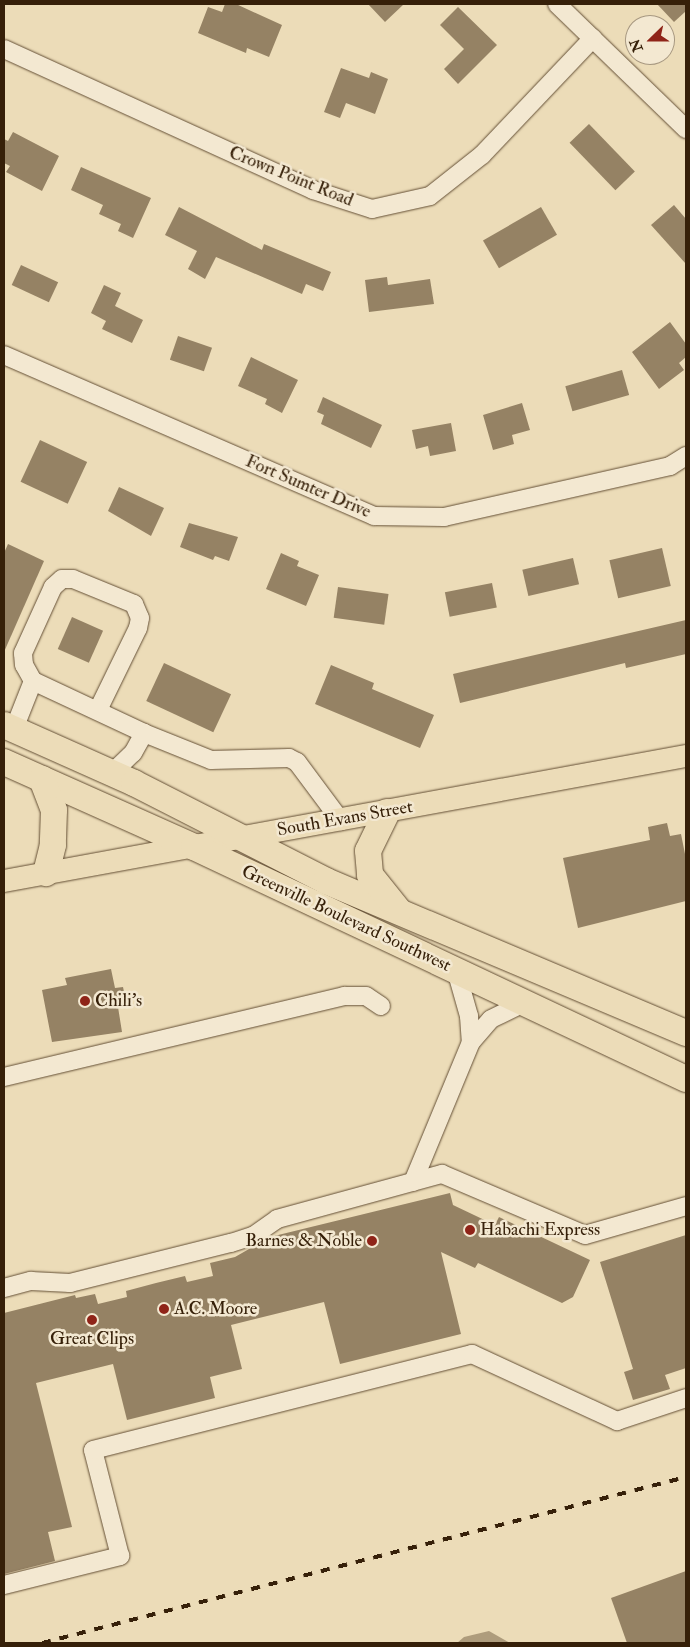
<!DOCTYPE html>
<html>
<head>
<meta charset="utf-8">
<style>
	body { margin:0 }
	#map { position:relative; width:690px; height:1647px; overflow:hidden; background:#ecdcb8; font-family:"IM FELL Double Pica",serif }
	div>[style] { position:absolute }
	.water>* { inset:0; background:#ae9c7c }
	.building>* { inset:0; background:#958264; transform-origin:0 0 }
	.roads { filter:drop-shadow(0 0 1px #644f35) drop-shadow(0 0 1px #644f35) }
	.minor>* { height:18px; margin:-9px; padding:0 9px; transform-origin:9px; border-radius:9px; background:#f3e8d1 }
	.major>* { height:22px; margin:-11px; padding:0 11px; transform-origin:11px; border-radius:11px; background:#ecdcb8 }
	.highway>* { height:26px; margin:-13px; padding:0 13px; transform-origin:13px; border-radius:13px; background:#ecdcb8 }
	.rail>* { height:4px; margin-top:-2px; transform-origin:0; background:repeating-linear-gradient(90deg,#362009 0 9px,transparent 0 18px) }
	.dots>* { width:14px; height:14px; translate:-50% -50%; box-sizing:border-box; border:2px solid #f3e8d1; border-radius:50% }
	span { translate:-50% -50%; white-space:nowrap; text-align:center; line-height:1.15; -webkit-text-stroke:5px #f3e8d1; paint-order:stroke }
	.street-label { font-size:18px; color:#362009 }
	.poi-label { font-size:18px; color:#362009 }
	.left { translate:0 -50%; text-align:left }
	.right { translate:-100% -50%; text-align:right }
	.frame { position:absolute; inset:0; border:5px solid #362009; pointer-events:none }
	.north { position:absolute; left:625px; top:15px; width:50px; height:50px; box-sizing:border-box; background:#f3e8d1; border:1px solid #a79881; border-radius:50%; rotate:248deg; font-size:14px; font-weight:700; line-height:20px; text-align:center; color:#362009 }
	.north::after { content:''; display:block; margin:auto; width:18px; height:22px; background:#8f2418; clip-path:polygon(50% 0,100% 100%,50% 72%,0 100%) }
</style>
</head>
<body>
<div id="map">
	<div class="water">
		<i style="clip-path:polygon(489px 1631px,510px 1643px,457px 1643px,464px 1637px)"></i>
	</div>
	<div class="building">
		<i style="clip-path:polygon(225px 4px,236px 4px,282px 25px,269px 57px,247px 48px,246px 53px,198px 33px,208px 7px,222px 12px)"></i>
		<i style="clip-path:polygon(368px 4px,404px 4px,385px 22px)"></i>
		<i style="clip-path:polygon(657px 4px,686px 4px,686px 11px,674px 22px)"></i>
		<i style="clip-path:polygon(458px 7px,497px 45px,458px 84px,444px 69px,464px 49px,440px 25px)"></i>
		<i style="clip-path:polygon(341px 68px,369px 78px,371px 72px,388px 79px,375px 114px,346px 103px,340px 118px,324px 112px)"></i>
		<i style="left:589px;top:124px;width:66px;height:27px;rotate:46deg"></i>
		<i style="clip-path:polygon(13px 132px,59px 156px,42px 191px,6px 172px,10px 166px,4px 163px,4px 139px,8px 141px)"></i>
		<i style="clip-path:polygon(81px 167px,151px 198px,133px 238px,118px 231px,121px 224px,99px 214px,103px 205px,71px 190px)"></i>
		<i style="clip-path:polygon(674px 205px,686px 219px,686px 264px,651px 225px)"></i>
		<i style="clip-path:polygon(179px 207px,262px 250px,264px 244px,331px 272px,323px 291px,306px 284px,302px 294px,216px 257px,205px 279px,188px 269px,197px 251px,165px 235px)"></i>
		<i style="left:541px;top:207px;width:32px;height:67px;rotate:60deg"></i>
		<i style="left:21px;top:265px;width:41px;height:22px;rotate:25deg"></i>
		<i style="clip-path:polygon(387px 277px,388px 285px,430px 279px,434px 304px,369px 312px,365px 280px)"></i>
		<i style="clip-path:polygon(104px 285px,121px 293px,115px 306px,143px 320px,132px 343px,102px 329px,106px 321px,91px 313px)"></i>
		<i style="clip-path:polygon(670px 322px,686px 344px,686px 357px,679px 363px,684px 370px,659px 389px,632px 352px)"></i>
		<i style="left:178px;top:336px;width:36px;height:25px;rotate:19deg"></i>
		<i style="clip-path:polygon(251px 357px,298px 380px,282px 413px,265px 404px,267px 399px,238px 386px)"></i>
		<i style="left:622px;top:370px;width:26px;height:59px;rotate:74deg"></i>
		<i style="clip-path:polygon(323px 397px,382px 425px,371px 448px,321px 424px,324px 415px,317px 412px)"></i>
		<i style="clip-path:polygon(522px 403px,530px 430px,512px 435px,514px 444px,493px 450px,483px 415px)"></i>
		<i style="clip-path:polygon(451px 423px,456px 451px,430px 456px,428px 446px,416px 449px,412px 430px)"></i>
		<i style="left:40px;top:440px;width:52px;height:46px;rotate:25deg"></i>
		<i style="clip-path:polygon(119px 487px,164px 508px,151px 536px,108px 511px)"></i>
		<i style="clip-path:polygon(189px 523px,238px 537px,229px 561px,215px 556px,213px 560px,180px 547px)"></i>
		<i style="clip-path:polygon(8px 544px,44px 561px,4px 652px,4px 553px)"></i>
		<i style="left:662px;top:548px;width:39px;height:54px;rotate:77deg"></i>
		<i style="clip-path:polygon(281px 553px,299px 561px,297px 566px,319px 575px,306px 606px,266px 589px)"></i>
		<i style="left:573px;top:558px;width:27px;height:52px;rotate:77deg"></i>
		<i style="left:492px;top:583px;width:25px;height:48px;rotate:79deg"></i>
		<i style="left:338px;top:587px;width:51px;height:31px;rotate:8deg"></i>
		<i style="left:72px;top:617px;width:34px;height:35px;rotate:24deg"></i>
		<i style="clip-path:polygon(686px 620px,686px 654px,626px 668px,625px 663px,460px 703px,453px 674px)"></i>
		<i style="left:164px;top:663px;width:74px;height:42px;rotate:25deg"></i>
		<i style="clip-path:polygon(331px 665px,374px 683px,372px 689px,434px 715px,420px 748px,315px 704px)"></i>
		<i style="clip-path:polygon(667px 823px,670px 836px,681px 834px,686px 859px,686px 901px,578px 928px,563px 858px,650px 840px,648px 827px)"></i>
		<i style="clip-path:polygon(111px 969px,115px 988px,123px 987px,127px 1006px,118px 1007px,122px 1032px,52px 1042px,42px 990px,67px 985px,65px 978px)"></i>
		<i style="clip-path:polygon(450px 1193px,453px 1205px,495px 1225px,499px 1217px,590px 1260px,573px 1297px,562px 1303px,478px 1263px,475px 1268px,441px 1252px,461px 1334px,340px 1364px,324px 1302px,231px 1325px,242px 1369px,210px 1377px,215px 1398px,127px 1420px,113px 1364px,36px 1383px,72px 1527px,48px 1532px,55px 1561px,4px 1574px,4px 1313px,75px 1295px,76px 1298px,95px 1294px,98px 1304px,127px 1297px,126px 1291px,156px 1283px,185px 1276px,187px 1282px,213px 1276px,210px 1263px,235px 1257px,270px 1237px)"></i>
		<i style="clip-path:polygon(686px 1235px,686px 1368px,665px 1375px,670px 1389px,633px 1400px,624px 1372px,633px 1369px,600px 1262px)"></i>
		<i style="clip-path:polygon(686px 1571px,686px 1643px,627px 1643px,611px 1598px)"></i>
	</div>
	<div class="roads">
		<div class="minor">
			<i style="left:557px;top:4px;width:180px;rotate:44.1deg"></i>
			<i style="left:4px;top:49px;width:340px;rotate:24.5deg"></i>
			<i style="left:313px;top:190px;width:62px;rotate:17.9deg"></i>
			<i style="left:372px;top:209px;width:59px;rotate:-12.6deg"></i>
			<i style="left:430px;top:196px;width:66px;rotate:-38.3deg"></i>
			<i style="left:482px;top:155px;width:161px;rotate:-46.5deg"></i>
			<i style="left:4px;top:355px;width:404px;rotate:23.5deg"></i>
			<i style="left:374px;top:516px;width:70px;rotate:0.8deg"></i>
			<i style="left:444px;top:517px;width:232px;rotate:-12.7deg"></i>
			<i style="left:670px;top:466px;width:19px;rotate:-32deg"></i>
			<i style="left:33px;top:681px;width:18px;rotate:-119deg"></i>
			<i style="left:24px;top:665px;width:12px;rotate:-95deg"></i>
			<i style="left:23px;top:653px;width:72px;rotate:-65.6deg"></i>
			<i style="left:53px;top:587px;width:12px;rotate:-42deg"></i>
			<i style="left:62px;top:579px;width:11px"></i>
			<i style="left:73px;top:579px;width:66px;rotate:22.3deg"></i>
			<i style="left:134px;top:604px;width:15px;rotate:67deg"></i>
			<i style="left:140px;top:618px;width:10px;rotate:101deg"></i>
			<i style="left:138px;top:628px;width:91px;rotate:116deg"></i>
			<i style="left:14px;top:729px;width:52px;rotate:-68.4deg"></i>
			<i style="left:33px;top:681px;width:123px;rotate:25.1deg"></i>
			<i style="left:112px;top:773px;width:29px;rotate:-44deg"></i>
			<i style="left:133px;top:753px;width:23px;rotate:-61deg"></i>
			<i style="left:144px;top:733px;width:72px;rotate:21.9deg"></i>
			<i style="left:211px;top:760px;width:78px;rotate:-1.5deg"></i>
			<i style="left:289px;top:758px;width:9px;rotate:27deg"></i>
			<i style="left:297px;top:762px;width:74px;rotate:53.3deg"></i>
			<i style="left:456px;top:970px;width:48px;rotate:74.2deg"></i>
			<i style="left:469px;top:1016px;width:26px;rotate:86deg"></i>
			<i style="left:4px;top:1077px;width:350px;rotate:-13.4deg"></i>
			<i style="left:344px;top:996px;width:22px"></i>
			<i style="left:366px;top:996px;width:18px;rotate:34deg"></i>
			<i style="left:413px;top:1182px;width:152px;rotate:-67.5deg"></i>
			<i style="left:471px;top:1042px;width:30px;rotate:-49deg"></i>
			<i style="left:491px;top:1019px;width:39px;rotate:-26deg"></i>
			<i style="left:4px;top:1288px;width:28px;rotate:-15deg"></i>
			<i style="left:31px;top:1281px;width:39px;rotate:3deg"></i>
			<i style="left:70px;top:1283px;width:166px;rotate:-14deg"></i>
			<i style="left:231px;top:1243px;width:23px;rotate:-18deg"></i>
			<i style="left:253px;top:1236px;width:29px;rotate:-35deg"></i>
			<i style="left:277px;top:1219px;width:171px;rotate:-15.3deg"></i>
			<i style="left:442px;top:1174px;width:155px;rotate:23.1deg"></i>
			<i style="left:585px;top:1235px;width:105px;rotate:-16deg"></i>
			<i style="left:4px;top:1585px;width:120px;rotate:-14deg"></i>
			<i style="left:120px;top:1556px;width:109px;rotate:-104.3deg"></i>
			<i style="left:93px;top:1450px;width:391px;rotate:-14.2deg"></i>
			<i style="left:472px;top:1354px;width:160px;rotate:24.8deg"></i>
			<i style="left:617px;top:1421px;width:73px;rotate:-18.4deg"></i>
		</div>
		<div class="major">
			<i style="left:4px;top:881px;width:693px;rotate:-10.39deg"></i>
		</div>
		<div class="highway">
			<i style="left:4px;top:725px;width:142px;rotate:24deg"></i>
			<i style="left:134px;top:783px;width:216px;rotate:27deg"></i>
			<i style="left:326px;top:881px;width:391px;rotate:22.9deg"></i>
			<i style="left:4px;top:762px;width:208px;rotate:24.1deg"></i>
			<i style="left:194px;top:847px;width:544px;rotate:25.25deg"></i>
			<i style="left:42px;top:779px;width:33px;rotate:69deg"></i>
			<i style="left:54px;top:810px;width:35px;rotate:92deg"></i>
			<i style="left:53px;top:845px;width:29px;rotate:104deg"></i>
			<i style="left:387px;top:812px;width:43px;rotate:116deg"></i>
			<i style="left:368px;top:851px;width:24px;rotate:85deg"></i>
			<i style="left:370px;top:875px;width:46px;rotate:51.1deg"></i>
		</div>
	</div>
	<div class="rail">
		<i style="left:42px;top:1643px;width:665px;rotate:-14.45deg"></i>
	</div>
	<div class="dots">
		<i style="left:85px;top:1001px;background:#8f2418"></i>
		<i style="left:470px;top:1230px;background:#8f2418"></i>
		<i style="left:372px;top:1241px;background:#8f2418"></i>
		<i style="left:164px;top:1309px;background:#8f2418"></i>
		<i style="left:92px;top:1320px;background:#8f2418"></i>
	</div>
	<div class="street-label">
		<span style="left:291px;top:177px;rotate:22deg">Crown Point Road</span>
		<span style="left:308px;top:487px;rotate:23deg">Fort Sumter Drive</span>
		<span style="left:345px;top:819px;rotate:-10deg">South Evans Street</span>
		<span style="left:346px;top:919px;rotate:25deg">Greenville Boulevard Southwest</span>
	</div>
	<div class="poi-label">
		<span class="left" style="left:95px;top:1001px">Chili's</span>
		<span class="left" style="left:480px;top:1230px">Habachi Express</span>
		<span class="right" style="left:362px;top:1241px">Barnes &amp; Noble</span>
		<span class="left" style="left:174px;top:1309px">A.C. Moore</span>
		<span style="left:92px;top:1339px">Great Clips</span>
	</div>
	<div class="frame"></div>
	<div class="north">N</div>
</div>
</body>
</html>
